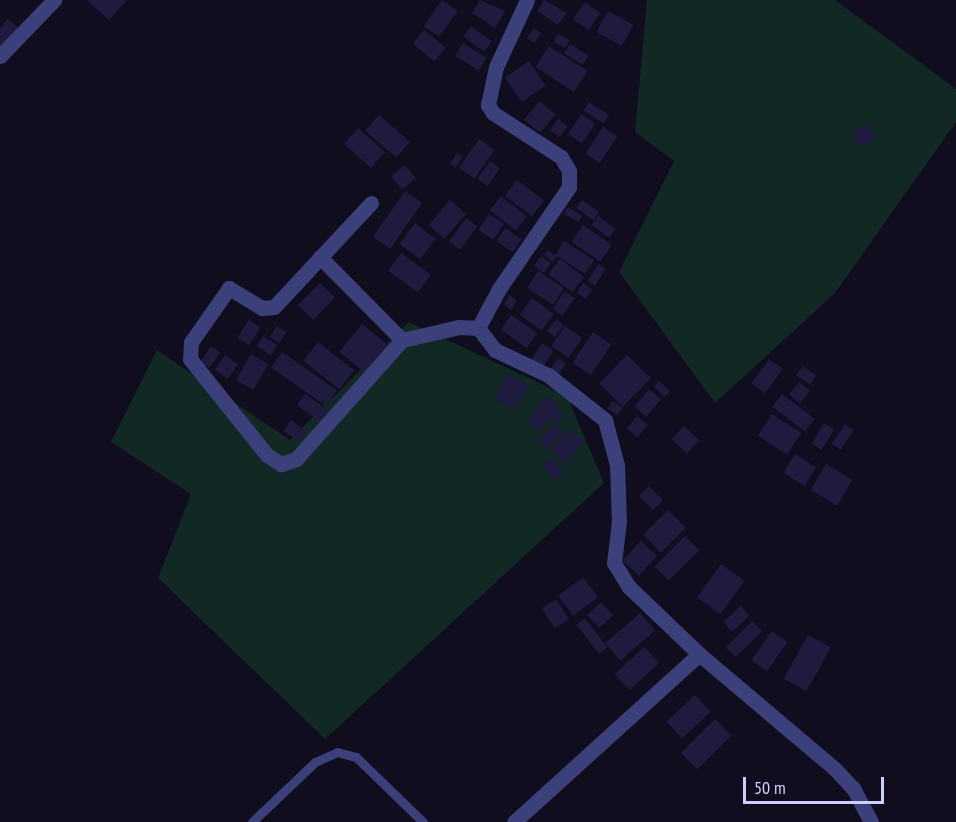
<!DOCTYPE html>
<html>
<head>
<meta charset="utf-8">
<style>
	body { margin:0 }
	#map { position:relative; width:956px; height:822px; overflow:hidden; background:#0f0d1e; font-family:"PT Sans Narrow",sans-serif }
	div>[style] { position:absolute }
	.green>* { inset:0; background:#112825 }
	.building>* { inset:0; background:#1f1b3e; transform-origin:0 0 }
	.service>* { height:9px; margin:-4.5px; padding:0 4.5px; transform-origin:4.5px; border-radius:4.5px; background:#3b3f7a }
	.minor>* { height:15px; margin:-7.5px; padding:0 7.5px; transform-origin:7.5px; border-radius:7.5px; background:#3b3f7a }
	span { translate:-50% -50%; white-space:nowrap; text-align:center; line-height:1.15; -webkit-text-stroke:4.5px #0f0d1e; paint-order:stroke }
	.scale { position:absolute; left:743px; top:777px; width:141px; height:27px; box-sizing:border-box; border:3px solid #cfcefc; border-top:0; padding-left:8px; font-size:18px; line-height:21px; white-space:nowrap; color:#cfcefc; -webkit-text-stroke:4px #0f0d1e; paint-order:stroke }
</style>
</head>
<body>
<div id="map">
	<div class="green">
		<i style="clip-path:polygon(647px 0,835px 0,956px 89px,956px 122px,835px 293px,715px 403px,619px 272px,674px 161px,635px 132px)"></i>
		<i style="clip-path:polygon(409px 322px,567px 396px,604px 483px,325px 739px,158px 578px,191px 494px,111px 442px,157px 350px,290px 440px)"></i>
	</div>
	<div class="building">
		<i style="clip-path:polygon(87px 0,127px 0,109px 20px)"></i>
		<i style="left:442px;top:0;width:19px;height:32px;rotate:35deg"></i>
		<i style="clip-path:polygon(480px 0,505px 11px,495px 28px,472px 13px)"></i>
		<i style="clip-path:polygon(544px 0,567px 13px,558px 25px,537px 11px)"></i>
		<i style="left:585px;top:2px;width:19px;height:21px;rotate:35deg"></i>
		<i style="left:608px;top:11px;width:29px;height:24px;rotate:29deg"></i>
		<i style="clip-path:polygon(8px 19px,20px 29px,0 51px,0 28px)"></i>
		<i style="left:471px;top:26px;width:26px;height:13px;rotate:36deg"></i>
		<i style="left:534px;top:28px;width:9px;height:12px;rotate:36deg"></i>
		<i style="left:424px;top:30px;width:28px;height:18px;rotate:39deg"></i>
		<i style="left:558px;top:34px;width:13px;height:9px;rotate:29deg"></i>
		<i style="left:463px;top:43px;width:28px;height:15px;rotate:32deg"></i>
		<i style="left:570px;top:44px;width:22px;height:11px;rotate:32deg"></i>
		<i style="left:549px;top:46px;width:46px;height:25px;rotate:33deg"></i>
		<i style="left:529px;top:61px;width:30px;height:29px;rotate:56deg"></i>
		<i style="left:539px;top:101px;width:21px;height:24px;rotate:39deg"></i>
		<i style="left:589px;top:102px;width:24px;height:10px;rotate:33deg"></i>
		<i style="left:581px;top:114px;width:17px;height:24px;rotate:33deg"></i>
		<i style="left:379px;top:115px;width:41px;height:21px;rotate:41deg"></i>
		<i style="left:558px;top:119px;width:12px;height:14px;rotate:35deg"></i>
		<i style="left:867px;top:123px;width:17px;height:18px;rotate:57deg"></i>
		<i style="left:603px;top:127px;width:17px;height:32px;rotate:33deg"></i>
		<i style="left:358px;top:128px;width:36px;height:21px;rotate:42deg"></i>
		<i style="left:479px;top:139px;width:19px;height:35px;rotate:35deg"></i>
		<i style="left:457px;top:153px;width:7px;height:13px;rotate:34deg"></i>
		<i style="left:490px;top:161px;width:12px;height:22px;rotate:35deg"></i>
		<i style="left:405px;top:165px;width:17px;height:18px;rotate:50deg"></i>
		<i style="left:517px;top:180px;width:34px;height:20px;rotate:37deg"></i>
		<i style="left:405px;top:191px;width:21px;height:56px;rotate:35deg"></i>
		<i style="left:501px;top:196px;width:33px;height:18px;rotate:38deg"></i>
		<i style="left:450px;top:200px;width:21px;height:33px;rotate:41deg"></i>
		<i style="left:582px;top:200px;width:21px;height:10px;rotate:35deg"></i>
		<i style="left:568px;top:207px;width:17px;height:8px;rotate:31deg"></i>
		<i style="left:489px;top:214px;width:18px;height:19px;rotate:34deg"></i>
		<i style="left:598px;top:216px;width:22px;height:11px;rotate:36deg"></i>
		<i style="left:466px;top:218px;width:14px;height:29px;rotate:36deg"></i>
		<i style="left:415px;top:223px;width:26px;height:26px;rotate:37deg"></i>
		<i style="left:583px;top:225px;width:35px;height:20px;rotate:35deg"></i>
		<i style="left:505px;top:228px;width:20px;height:16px;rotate:33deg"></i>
		<i style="clip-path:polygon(564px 241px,594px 260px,585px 274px,557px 256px,553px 262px,544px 255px,548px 250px,555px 255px)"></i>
		<i style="left:401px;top:253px;width:37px;height:22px;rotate:36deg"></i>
		<i style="left:541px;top:256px;width:12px;height:12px;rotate:35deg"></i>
		<i style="left:560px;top:259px;width:30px;height:19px;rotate:37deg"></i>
		<i style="left:598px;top:264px;width:9px;height:20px;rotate:32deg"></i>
		<i style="left:538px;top:271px;width:31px;height:20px;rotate:33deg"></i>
		<i style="left:320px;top:283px;width:21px;height:31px;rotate:45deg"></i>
		<i style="left:583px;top:283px;width:11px;height:12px;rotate:34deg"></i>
		<i style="left:565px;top:291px;width:12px;height:22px;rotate:35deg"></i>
		<i style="clip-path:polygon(510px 295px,517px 301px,511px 310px,504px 304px)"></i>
		<i style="left:532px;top:298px;width:27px;height:21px;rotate:36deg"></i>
		<i style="left:511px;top:315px;width:32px;height:18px;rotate:35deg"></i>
		<i style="left:556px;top:319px;width:10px;height:15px;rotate:37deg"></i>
		<i style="left:249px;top:320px;width:14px;height:21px;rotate:34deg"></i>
		<i style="left:362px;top:324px;width:36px;height:36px;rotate:39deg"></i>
		<i style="left:277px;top:326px;width:11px;height:13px;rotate:34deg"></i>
		<i style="left:565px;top:326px;width:21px;height:24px;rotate:35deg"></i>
		<i style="left:593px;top:332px;width:22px;height:37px;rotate:34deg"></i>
		<i style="left:263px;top:336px;width:17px;height:12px;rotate:33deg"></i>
		<i style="left:318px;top:342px;width:46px;height:24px;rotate:38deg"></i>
		<i style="left:542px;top:343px;width:14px;height:22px;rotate:34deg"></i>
		<i style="left:211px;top:346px;width:11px;height:19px;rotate:34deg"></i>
		<i style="left:282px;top:352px;width:67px;height:19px;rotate:35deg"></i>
		<i style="left:251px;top:354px;width:20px;height:30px;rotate:30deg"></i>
		<i style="left:225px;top:355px;width:16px;height:18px;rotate:35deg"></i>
		<i style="left:627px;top:355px;width:33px;height:40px;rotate:44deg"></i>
		<i style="left:557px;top:358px;width:10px;height:14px;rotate:29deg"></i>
		<i style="left:769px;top:359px;width:17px;height:30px;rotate:36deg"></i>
		<i style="left:802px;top:366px;width:17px;height:11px;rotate:33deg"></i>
		<i style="left:508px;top:373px;width:24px;height:30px;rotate:30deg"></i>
		<i style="left:659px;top:381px;width:15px;height:8px;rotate:42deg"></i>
		<i style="left:799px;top:382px;width:14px;height:16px;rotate:39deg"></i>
		<i style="left:649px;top:389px;width:16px;height:23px;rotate:40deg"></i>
		<i style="left:305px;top:394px;width:29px;height:14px;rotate:35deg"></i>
		<i style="left:782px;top:394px;width:41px;height:16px;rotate:37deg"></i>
		<i style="clip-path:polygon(546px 396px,560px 406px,557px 410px,564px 415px,557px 424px,550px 419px,541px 431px,527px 421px)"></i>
		<i style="clip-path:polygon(613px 401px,623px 408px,617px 415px,607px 409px)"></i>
		<i style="left:772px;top:414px;width:35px;height:26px;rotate:33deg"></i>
		<i style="left:637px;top:416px;width:14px;height:16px;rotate:39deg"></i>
		<i style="left:291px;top:420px;width:19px;height:13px;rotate:36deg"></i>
		<i style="left:824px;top:423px;width:12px;height:24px;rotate:31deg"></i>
		<i style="left:554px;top:424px;width:12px;height:24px;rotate:42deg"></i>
		<i style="left:845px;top:424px;width:11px;height:24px;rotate:34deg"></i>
		<i style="left:684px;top:426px;width:21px;height:18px;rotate:43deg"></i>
		<i style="left:569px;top:429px;width:19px;height:29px;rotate:39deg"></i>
		<i style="left:795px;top:454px;width:25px;height:22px;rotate:32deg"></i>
		<i style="left:550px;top:458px;width:19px;height:12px;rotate:43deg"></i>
		<i style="left:826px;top:464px;width:31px;height:30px;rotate:31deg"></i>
		<i style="left:649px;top:486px;width:20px;height:14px;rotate:45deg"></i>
		<i style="left:668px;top:510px;width:25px;height:35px;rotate:45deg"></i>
		<i style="left:685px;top:536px;width:20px;height:43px;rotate:45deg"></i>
		<i style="left:641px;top:541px;width:22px;height:27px;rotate:43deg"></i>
		<i style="left:721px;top:564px;width:29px;height:41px;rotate:36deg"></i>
		<i style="left:583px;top:577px;width:25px;height:31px;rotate:53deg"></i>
		<i style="left:556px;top:599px;width:24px;height:17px;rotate:57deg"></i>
		<i style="left:601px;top:602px;width:18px;height:19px;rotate:47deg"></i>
		<i style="left:741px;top:606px;width:13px;height:24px;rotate:48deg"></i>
		<i style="left:640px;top:613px;width:23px;height:46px;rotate:49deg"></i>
		<i style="left:585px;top:618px;width:37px;height:11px;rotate:52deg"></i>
		<i style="left:752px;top:621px;width:14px;height:37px;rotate:45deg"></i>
		<i style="left:772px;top:631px;width:19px;height:36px;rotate:35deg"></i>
		<i style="left:808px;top:635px;width:26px;height:50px;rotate:29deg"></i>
		<i style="left:644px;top:647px;width:22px;height:40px;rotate:47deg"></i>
		<i style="left:695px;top:695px;width:23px;height:39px;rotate:47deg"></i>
		<i style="left:715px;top:719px;width:23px;height:48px;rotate:45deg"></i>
	</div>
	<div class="service">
		<i style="left:252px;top:822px;width:87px;rotate:-43.6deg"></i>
		<i style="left:315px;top:762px;width:24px;rotate:-24deg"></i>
		<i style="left:337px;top:752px;width:20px;rotate:15deg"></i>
		<i style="left:356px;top:757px;width:93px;rotate:44.1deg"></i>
	</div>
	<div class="minor">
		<i style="left:527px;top:0;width:74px;rotate:114.8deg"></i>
		<i style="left:496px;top:67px;width:39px;rotate:102deg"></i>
		<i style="left:488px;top:105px;width:9px;rotate:58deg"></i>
		<i style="left:493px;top:113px;width:81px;rotate:32.9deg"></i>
		<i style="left:561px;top:157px;width:16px;rotate:60deg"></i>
		<i style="left:569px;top:171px;width:16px;rotate:90deg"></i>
		<i style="left:569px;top:187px;width:124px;rotate:124.5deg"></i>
		<i style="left:499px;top:289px;width:44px;rotate:118.3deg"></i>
		<i style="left:478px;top:328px;width:28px;rotate:52deg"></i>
		<i style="left:495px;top:350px;width:59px;rotate:25.3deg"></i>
		<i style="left:548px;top:375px;width:73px;rotate:38.3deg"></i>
		<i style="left:605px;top:420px;width:47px;rotate:75.1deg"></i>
		<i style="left:617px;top:465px;width:56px;rotate:88deg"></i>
		<i style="left:619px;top:521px;width:42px;rotate:96.8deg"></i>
		<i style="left:614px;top:563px;width:28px;rotate:58deg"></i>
		<i style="left:629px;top:587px;width:97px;rotate:43.7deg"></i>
		<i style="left:699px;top:654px;width:178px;rotate:40.2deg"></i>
		<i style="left:835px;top:769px;width:26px;rotate:47deg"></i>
		<i style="left:853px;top:788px;width:38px;rotate:62deg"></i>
		<i style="left:0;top:56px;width:78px;rotate:-46deg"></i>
		<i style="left:371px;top:203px;width:142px;rotate:133deg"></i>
		<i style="left:274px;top:307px;width:12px;rotate:175deg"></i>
		<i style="left:262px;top:308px;width:39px;rotate:-149deg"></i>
		<i style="left:229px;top:288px;width:66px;rotate:125.1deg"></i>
		<i style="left:191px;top:342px;width:17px;rotate:93deg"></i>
		<i style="left:190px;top:359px;width:123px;rotate:51.3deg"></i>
		<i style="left:267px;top:455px;width:17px;rotate:33deg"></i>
		<i style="left:281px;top:464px;width:16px;rotate:-18deg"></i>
		<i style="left:296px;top:459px;width:159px;rotate:-48.3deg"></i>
		<i style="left:402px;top:340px;width:58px;rotate:-12.8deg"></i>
		<i style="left:459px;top:327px;width:19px;rotate:3deg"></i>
		<i style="left:320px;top:257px;width:117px;rotate:45.3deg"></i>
		<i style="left:514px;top:822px;width:250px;rotate:-42.2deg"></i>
	</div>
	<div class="scale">50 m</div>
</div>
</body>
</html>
